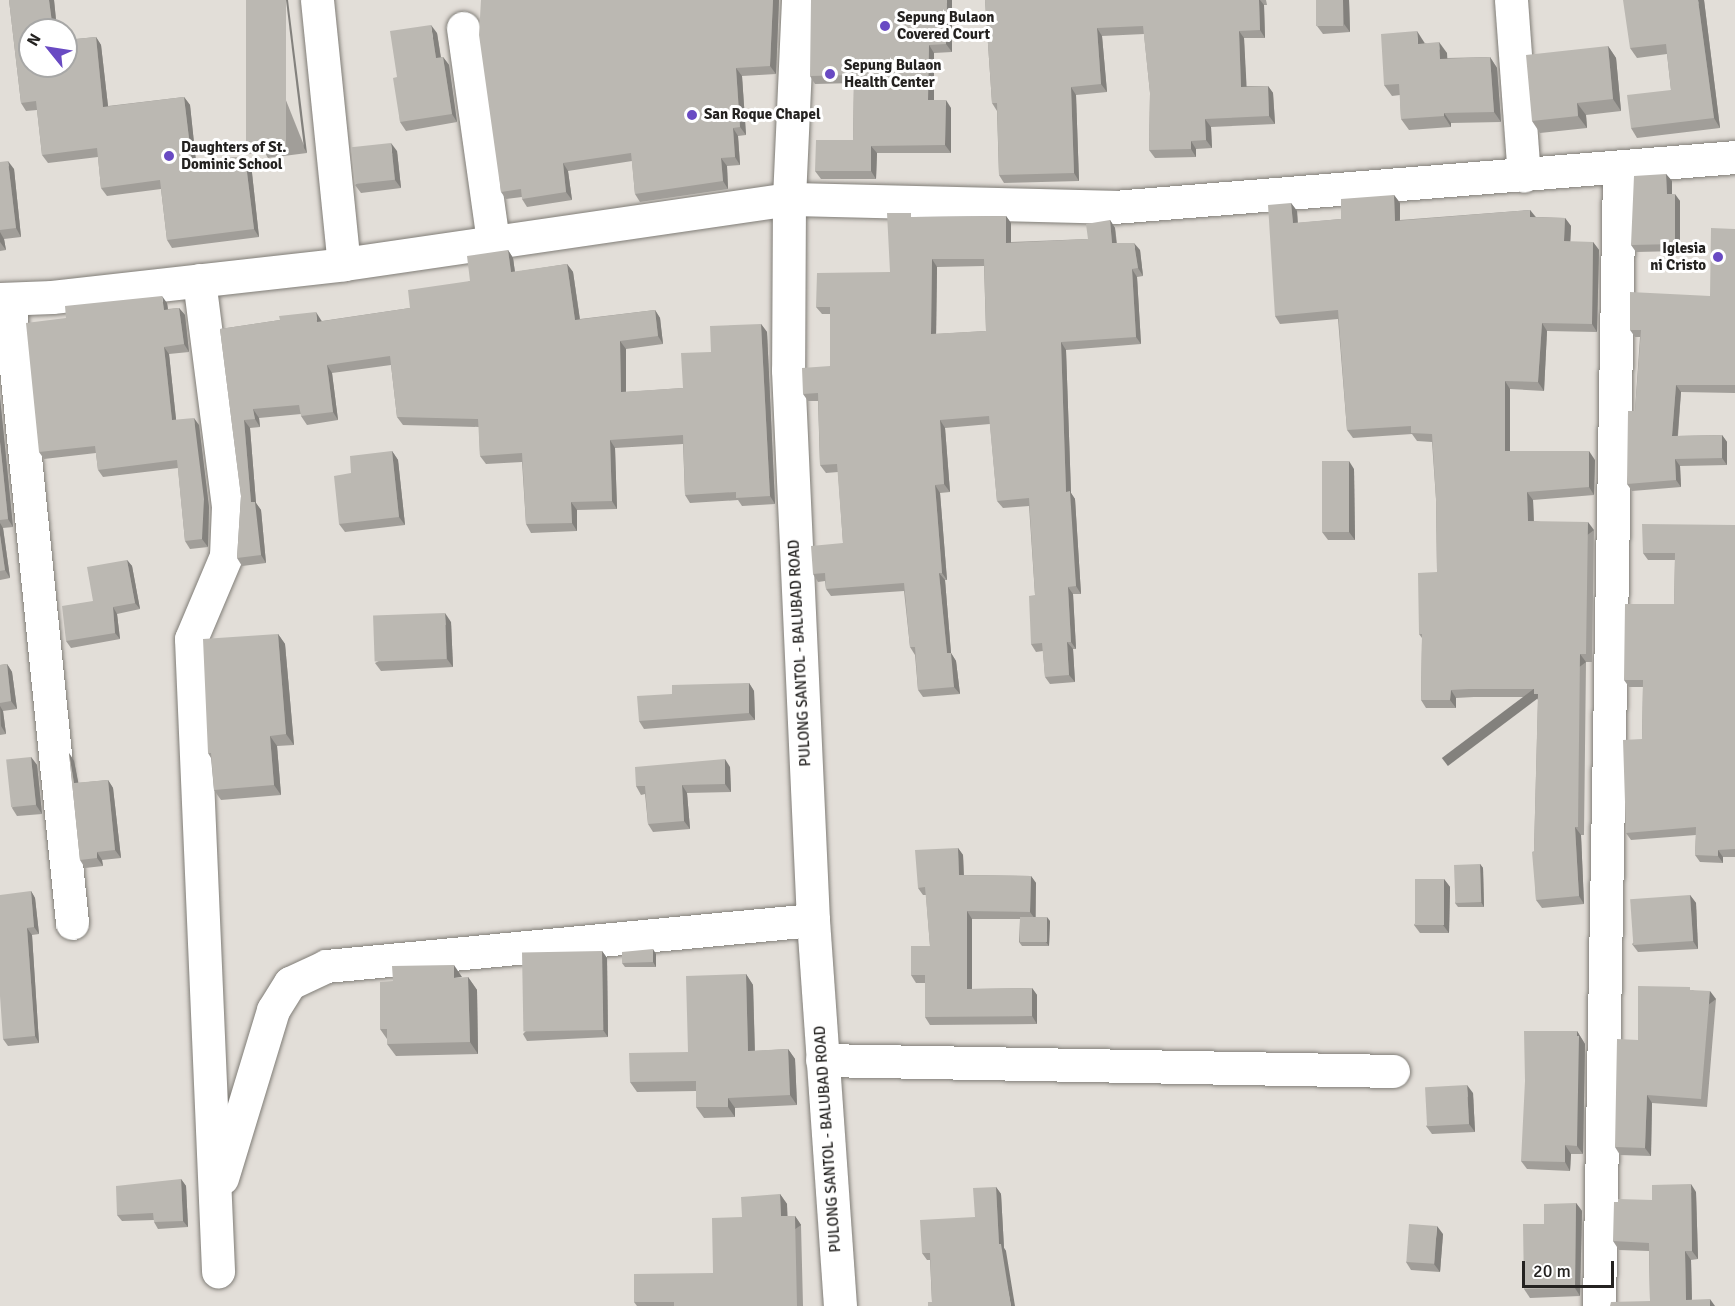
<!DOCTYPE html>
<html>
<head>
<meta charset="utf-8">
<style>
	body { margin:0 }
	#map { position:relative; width:1735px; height:1306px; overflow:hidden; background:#e2ded8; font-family:Signika,sans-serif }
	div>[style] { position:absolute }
	.roads { filter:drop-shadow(0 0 2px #807d77) drop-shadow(0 0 2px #807d77) }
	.minor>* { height:33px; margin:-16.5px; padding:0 16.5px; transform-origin:16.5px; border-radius:16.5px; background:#fff }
	.tertiary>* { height:33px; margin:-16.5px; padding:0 16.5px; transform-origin:16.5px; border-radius:16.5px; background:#fff }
	.wall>* { inset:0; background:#a19e99 }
	.shaded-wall>* { inset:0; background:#83817d; transform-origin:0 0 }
	.building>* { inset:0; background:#bbb8b2; transform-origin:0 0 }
	.dots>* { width:16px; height:16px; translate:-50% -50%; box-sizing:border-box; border:3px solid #fff; border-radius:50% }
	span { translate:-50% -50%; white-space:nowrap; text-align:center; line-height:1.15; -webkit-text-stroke:6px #fff; paint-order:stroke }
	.poi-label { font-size:15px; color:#242220; font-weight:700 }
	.left { translate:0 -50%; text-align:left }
	.right { translate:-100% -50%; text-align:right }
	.street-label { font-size:15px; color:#242220 }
	.north { position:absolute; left:18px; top:18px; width:60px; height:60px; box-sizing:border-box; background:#fff; border:2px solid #a7a7a6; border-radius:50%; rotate:300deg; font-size:16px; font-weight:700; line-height:24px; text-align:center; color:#242220 }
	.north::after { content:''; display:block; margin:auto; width:21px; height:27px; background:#694ac3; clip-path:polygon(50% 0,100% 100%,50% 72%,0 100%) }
	.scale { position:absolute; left:1522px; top:1261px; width:92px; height:27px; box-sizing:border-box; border:3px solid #242220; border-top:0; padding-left:8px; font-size:18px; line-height:21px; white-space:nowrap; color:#242220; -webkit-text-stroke:4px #fff; paint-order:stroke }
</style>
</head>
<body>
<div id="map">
	<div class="roads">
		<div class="minor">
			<i style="left:317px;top:0;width:265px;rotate:84.2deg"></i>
			<i style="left:1511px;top:0;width:176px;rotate:85.8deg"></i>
			<i style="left:463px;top:28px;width:215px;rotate:82deg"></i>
			<i style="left:199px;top:280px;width:228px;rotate:82.7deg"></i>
			<i style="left:228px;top:506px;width:50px;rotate:92.3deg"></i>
			<i style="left:226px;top:556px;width:90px;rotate:112.9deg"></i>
			<i style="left:191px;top:639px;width:633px;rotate:87.55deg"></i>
			<i style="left:0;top:299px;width:52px;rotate:-2.2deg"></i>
			<i style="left:52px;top:297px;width:294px;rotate:-6.4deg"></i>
			<i style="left:344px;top:264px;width:450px;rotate:-8.3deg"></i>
			<i style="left:789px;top:199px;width:325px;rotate:1.4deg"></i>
			<i style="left:1114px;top:207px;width:623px;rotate:-4.6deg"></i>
			<i style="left:9px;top:299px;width:627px;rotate:84.23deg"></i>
			<i style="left:822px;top:1060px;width:571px;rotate:1.1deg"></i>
			<i style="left:222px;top:1178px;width:176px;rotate:-73.1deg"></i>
			<i style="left:273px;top:1010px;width:32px;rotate:-58deg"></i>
			<i style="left:290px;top:983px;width:40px;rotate:-25deg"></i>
			<i style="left:326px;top:966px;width:489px;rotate:-5.4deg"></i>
			<i style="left:1599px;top:1306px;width:1139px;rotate:-88.99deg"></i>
		</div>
		<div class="tertiary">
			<i style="left:798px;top:0;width:199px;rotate:92.6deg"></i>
			<i style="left:789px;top:199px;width:171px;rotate:90.3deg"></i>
			<i style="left:788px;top:370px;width:551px;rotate:87.4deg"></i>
			<i style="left:813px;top:920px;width:387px;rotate:86deg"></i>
		</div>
	</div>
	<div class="wall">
		<i style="clip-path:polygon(9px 0,54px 0,57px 30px,30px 30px,30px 66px,66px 66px,66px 40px,96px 37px,101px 45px,108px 106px,184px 97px,190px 105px,196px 162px,245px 156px,251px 164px,259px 237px,172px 248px,167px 240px,161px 189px,107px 196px,101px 188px,98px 157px,48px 163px,42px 155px,37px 110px,26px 111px,21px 103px)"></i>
		<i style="clip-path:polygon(246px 0,307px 153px,268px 158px,265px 153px)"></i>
		<i style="clip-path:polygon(481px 0,779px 0,776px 74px,742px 76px,746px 135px,738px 136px,740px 165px,727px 166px,728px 189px,640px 202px,635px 194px,632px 161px,568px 171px,572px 200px,527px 207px,522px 199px,522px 197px,506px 199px,501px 192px)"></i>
		<i style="clip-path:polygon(952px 0,952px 52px,934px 53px,934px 100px,951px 108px,951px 153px,877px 153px,876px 179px,821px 179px,815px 171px,853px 140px,854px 83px,815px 84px,810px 76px)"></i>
		<i style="clip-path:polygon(985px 0,1266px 0,1267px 5px,1264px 5px,1265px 38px,1244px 38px,1246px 86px,1268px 86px,1273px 93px,1275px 124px,1211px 127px,1212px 148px,1196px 149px,1196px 157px,1155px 158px,1149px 150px,1150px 93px,1144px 34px,1102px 36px,1107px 92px,1076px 95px,1079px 181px,1004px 183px,999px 175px,997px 111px,992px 103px)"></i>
		<i style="clip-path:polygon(1316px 0,1349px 0,1350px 32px,1323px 34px,1317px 26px)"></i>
		<i style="clip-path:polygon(1704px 0,1720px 128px,1637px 138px,1631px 128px,1671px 90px,1667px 54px,1637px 58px,1630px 48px)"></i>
		<i style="clip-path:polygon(437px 33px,441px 57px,443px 57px,449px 65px,457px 122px,406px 131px,400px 122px,397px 77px)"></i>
		<i style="clip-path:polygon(1424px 42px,1425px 43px,1447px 53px,1447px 58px,1490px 57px,1497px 68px,1501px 122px,1451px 123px,1451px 127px,1409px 130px,1401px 119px,1400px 95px,1392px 96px,1384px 85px)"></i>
		<i style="clip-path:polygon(1608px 46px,1616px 58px,1621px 111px,1586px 115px,1587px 128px,1540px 133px,1532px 121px)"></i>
		<i style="clip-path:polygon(397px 151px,401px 188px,361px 193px,355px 185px)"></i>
		<i style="clip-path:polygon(0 162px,14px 169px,21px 237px,4px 239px,6px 250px,0 251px)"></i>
		<i style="clip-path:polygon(1666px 174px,1672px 181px,1672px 194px,1680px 201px,1680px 251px,1636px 252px,1631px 245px)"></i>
		<i style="clip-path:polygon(1394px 195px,1400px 203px,1400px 220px,1530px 210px,1536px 217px,1565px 218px,1571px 226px,1570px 242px,1593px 242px,1599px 250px,1597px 332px,1547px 331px,1544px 391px,1510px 389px,1510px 451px,1595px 460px,1594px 495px,1533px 500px,1534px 521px,1594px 530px,1592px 662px,1586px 662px,1584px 835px,1581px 835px,1584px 904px,1542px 908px,1536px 900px,1534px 851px,1538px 700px,1536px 697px,1474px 697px,1456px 698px,1456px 708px,1426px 708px,1421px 700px,1422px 638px,1419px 634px,1437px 572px,1436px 499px,1432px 442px,1417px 441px,1412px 434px,1353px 438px,1347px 430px,1338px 319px,1280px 324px,1275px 316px,1291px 203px,1297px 211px,1298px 223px,1341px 219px)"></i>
		<i style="clip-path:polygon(evenodd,1006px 216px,1011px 223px,1011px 242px,1088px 239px,1110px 220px,1115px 228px,1117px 243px,1140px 250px,1143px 276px,1137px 277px,1141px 344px,1066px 350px,1071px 493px,1075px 499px,1081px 594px,1073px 594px,1076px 649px,1073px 649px,1075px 682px,1050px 684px,1045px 677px,1043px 651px,1036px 652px,1031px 644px,1035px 595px,1029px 506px,1003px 508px,997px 501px,990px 424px,945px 428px,950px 492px,940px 493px,947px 580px,945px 580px,951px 653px,956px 661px,960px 694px,923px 697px,918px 690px,915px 655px,910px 647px,904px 591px,831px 596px,826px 589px,825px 581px,818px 582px,813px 574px,843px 543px,838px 472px,826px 473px,820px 465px,818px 401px,808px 401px,803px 394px,830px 366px,830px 314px,822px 314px,816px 307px,890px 272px,914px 217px,1006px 216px,984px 266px,986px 331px,936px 334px,937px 267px,984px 266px)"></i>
		<i style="clip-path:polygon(1735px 229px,1735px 393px,1681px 392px,1678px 436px,1722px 435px,1727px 442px,1727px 465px,1680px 466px,1681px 487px,1632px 491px,1627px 484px,1635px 411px,1640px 337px,1635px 337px,1630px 330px,1710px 296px)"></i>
		<i style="clip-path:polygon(508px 250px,513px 258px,515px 272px,567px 264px,573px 272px,580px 319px,655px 310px,660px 318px,663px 344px,626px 349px,626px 392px,683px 388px,711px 352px,761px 324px,767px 332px,775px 504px,742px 506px,738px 500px,690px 503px,685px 495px,683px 444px,615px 448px,617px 509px,577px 510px,577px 531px,531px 533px,526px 524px,522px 462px,486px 464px,480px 456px,479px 427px,403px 425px,397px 417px,391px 365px,332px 373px,338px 420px,307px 425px,301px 416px,301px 414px,259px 418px,260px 427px,250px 428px,256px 503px,261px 510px,266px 563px,242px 566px,237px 558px,241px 496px,220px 329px,280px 320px,321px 320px,322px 321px,410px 308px,470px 281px)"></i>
		<i style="clip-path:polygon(167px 303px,168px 309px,179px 308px,185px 315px,189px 352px,169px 354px,176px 420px,199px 425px,209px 507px,208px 547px,190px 549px,185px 541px,178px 468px,103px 477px,98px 470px,96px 453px,44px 459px,39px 452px,66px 318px)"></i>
		<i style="clip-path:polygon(0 397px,13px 527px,3px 528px,10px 578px,0 580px)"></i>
		<i style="clip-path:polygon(392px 451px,398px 460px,405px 525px,345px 532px,339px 524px,351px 473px)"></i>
		<i style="clip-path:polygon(1354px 469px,1355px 540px,1328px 540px,1322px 532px)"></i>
		<i style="clip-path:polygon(1735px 525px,1735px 857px,1723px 857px,1723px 863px,1700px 862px,1695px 855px,1696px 835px,1631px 840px,1626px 833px,1642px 739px,1643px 687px,1629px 687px,1624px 680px,1674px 604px,1675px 560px,1648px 560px,1643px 553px)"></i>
		<i style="clip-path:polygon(127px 560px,132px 566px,140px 609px,117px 614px,120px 639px,71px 648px,66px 641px,93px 601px)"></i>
		<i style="clip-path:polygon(451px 622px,453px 667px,381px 671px,375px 663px)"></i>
		<i style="clip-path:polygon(278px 634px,285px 644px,294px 745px,277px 746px,281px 795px,221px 800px,214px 790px,211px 758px,208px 753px)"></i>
		<i style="clip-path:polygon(7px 664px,12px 672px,17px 709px,3px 711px,6px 734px,0 735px,0 665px)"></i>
		<i style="clip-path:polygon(749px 683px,754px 691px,755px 720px,644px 729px,639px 721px,672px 694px)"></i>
		<i style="clip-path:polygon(69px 753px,74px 761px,78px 783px,108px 780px,113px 788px,121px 858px,102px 860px,103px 866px,85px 868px,80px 860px)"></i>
		<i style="clip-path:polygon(31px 757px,37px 765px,42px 814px,17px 816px,12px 808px)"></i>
		<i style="clip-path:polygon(730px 767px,731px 792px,687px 793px,690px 829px,653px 832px,648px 824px,645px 794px,641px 795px,636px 786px)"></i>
		<i style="clip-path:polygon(958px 848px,963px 855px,964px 875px,1031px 876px,1036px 883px,1036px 917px,1050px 921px,1049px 946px,1022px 946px,1019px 942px,1020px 919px,972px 919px,972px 989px,1032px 988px,1037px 995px,1037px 1024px,930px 1025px,925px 1017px,925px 983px,916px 983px,911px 975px,930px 946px,926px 895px,923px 895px,918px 888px)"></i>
		<i style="clip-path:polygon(1480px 864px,1483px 868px,1484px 907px,1458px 907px,1455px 903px)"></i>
		<i style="clip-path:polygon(1444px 879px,1450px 887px,1449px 933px,1420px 933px,1414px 925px)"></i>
		<i style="clip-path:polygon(31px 891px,35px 898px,39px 934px,32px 935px,39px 1043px,8px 1046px,3px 1039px)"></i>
		<i style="clip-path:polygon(1690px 895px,1696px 903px,1698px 949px,1638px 952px,1632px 944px)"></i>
		<i style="clip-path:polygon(602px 951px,607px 958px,608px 1037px,527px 1041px,523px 1034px)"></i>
		<i style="clip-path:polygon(656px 954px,656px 967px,625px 967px,622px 963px)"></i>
		<i style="clip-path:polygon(746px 974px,753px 985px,755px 1051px,788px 1049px,795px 1059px,797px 1105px,735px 1108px,735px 1117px,704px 1118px,696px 1107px,696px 1091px,637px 1092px,630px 1082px,688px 1052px)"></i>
		<i style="clip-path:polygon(468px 977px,477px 990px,478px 1054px,396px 1056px,387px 1044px,387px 1039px,380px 1029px)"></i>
		<i style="clip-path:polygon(1692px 990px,1716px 999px,1707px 1107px,1652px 1103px,1651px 1156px,1620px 1155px,1615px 1147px,1638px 1040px)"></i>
		<i style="clip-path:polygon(1577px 1031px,1585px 1044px,1583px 1154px,1571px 1154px,1570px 1171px,1527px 1169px,1521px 1161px)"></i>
		<i style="clip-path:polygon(1473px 1093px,1475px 1132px,1432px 1134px,1426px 1126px)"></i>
		<i style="clip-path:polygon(181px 1179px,186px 1186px,188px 1227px,158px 1229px,154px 1222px,154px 1220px,122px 1221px,117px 1215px)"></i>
		<i style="clip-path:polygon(996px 1187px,1001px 1194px,1004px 1248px,1006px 1251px,932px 1302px,930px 1260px,927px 1260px,922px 1253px,975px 1217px)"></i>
		<i style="clip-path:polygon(1696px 1192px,1698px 1259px,1691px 1260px,1692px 1299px,1650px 1301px,1649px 1251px,1619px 1250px,1613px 1241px,1652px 1200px)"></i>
		<i style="clip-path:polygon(780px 1194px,787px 1204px,787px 1216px,795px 1216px,801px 1225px,803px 1306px,637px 1306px,634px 1302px,713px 1273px,742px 1217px)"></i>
		<i style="clip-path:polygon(1576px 1203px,1582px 1211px,1580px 1296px,1530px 1298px,1524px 1289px)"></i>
		<i style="clip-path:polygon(1443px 1234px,1440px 1272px,1411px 1270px,1406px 1262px)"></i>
	</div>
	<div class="shaded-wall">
		<i style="clip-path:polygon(49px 0,54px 0,57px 30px,53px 30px)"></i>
		<i style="clip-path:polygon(286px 0,288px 0,307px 153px,304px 148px)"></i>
		<i style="clip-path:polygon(773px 0,779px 0,776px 74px,770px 66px)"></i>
		<i style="clip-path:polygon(947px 0,952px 0,952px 52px,946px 44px)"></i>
		<i style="clip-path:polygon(1259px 0,1260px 0,1264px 5px,1265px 38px,1260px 30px)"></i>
		<i style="clip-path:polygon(1343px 0,1349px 0,1350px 32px,1344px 24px)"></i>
		<i style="clip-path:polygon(1698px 0,1704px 0,1720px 128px,1714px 118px)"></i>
		<i style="clip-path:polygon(431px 25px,437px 33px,442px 66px,436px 58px)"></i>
		<i style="clip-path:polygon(1097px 28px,1102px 36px,1107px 92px,1101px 84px)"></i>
		<i style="clip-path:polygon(1239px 31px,1244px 38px,1247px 94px,1241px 87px)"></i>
		<i style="clip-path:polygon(1417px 31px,1424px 42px,1425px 55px,1418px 44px)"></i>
		<i style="clip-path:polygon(96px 37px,101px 45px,109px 115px,103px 107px)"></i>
		<i style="clip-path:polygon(1439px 42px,1447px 53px,1448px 69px,1440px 59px)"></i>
		<i style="clip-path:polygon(929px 45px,934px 53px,934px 108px,928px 100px)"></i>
		<i style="clip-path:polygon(1608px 46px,1616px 58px,1621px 111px,1613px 99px)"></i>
		<i style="clip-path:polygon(443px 57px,449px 65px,457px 122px,452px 114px)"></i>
		<i style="clip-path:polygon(1490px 57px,1497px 68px,1501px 122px,1494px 112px)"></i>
		<i style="clip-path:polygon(736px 68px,742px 76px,746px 135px,740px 127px)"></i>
		<i style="clip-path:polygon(1268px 86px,1273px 93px,1275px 124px,1269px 116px)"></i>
		<i style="clip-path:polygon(1071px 87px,1076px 95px,1079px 181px,1074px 173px)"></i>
		<i style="clip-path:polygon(184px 97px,190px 105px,197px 171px,192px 163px)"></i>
		<i style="clip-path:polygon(946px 100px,951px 108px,951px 153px,945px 145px)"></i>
		<i style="clip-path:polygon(1577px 103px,1586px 115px,1587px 128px,1578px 116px)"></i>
		<i style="clip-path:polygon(1444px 113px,1451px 123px,1451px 127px,1444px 116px)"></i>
		<i style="clip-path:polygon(1205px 119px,1211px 127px,1212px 148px,1206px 140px)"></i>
		<i style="clip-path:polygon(733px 128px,738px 136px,740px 165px,735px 157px)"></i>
		<i style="clip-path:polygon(1191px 141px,1196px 149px,1196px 157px,1191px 149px)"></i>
		<i style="clip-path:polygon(391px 143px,397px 151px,401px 188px,395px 180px)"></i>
		<i style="clip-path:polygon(871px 146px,877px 153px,876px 179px,871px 171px)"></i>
		<i style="clip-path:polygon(245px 156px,251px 164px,259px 237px,254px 229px)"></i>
		<i style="clip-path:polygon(721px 158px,727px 166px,728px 189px,723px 181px)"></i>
		<i style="clip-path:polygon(8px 161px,14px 169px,21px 237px,16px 228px)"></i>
		<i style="clip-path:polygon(563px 163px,568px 171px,572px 200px,566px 192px)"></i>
		<i style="clip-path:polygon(1666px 174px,1672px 181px,1672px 201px,1667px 194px)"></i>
		<i style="clip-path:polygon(1675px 194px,1680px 201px,1680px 251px,1675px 244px)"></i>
		<i style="clip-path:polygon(1394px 195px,1400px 203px,1400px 229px,1395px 221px)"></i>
		<i style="clip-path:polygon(1291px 203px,1297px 211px,1298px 231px,1293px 223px)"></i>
		<i style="clip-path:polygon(1530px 210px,1536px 218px,1530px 217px)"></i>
		<i style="clip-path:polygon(1006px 216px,1011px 223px,1011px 250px,1006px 243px)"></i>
		<i style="clip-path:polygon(1565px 218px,1571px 226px,1570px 249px,1564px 241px)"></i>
		<i style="clip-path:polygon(1110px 220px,1115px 228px,1117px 251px,1112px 243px)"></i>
		<i style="clip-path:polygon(0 232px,4px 239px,6px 250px,0 242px)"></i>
		<i style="clip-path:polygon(1593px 242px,1599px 250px,1597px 332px,1592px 324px)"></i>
		<i style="clip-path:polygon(1134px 243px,1140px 250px,1143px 276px,1138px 268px)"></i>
		<i style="clip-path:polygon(508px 250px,513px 258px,516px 280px,511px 272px)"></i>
		<i style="clip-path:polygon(932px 259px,937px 267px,936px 342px,931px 334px)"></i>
		<i style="clip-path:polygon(567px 264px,573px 272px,581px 328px,575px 320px)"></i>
		<i style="clip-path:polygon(1132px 269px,1137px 277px,1141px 344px,1136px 337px)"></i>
		<i style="clip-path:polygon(162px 296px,167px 303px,169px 317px,164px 310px)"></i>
		<i style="clip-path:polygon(179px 308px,185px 315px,189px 352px,184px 344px)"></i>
		<i style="clip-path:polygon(655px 310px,660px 318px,663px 344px,658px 336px)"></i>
		<i style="clip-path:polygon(316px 312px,321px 320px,323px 330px,317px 322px)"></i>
		<i style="clip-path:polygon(1542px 323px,1547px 331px,1544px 391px,1538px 382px)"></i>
		<i style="clip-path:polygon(761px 324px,767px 332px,775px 504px,770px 496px)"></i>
		<i style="clip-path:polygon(620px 341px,626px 349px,626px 400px,621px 392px)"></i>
		<i style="clip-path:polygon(1061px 342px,1066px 350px,1071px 493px,1075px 499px,1081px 594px,1076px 586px,1066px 492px)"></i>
		<i style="clip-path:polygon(164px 347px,169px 354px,177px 428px,172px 420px)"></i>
		<i style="clip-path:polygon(327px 365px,332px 373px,338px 420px,333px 412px)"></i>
		<i style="clip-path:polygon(1505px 381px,1510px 389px,1510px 459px,1505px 451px)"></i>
		<i style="clip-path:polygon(1676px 385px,1681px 392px,1677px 443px,1672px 436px)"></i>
		<i style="clip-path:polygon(0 397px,13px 527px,8px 519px,0 442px)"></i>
		<i style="clip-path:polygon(253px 409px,259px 418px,260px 427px,255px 419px)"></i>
		<i style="clip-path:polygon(194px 418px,199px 425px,209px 507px,208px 547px,202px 539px)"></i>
		<i style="clip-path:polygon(244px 420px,250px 428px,256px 503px,261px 510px,266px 563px,261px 555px,251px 502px)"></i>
		<i style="clip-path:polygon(940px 420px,945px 428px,950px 492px,944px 484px)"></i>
		<i style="clip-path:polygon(1722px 435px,1727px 442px,1727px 465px,1722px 458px)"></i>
		<i style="clip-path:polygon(610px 440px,615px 448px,617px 509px,612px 501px)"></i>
		<i style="clip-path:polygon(392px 451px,398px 460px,405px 525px,399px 517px)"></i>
		<i style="clip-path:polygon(1589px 451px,1595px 460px,1594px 495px,1589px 487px)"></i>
		<i style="clip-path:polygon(1675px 459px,1680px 466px,1681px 487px,1676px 480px)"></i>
		<i style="clip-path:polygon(1349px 461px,1354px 469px,1355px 540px,1349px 532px)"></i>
		<i style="clip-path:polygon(935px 485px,940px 493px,947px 580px,942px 573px)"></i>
		<i style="clip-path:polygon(1527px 492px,1533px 500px,1534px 529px,1528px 521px)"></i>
		<i style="clip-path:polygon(571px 502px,577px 510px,577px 531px,572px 523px)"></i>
		<i style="left:1588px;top:522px;width:10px;height:132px;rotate:53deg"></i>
		<i style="clip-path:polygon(0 523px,3px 528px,10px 578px,5px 570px,0 535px)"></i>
		<i style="clip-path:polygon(127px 560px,132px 566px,140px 609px,135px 603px)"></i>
		<i style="clip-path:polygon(939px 573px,945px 580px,951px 653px,956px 661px,960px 694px,954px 687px,947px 653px)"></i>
		<i style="clip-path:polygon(1068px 587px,1073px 594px,1076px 649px,1071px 642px)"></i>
		<i style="clip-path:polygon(113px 607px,117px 614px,120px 639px,115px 633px)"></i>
		<i style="clip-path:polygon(445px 613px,451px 622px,453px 667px,447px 659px)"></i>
		<i style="clip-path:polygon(278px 634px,285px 644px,294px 745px,286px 734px)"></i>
		<i style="clip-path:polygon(1067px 642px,1073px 649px,1075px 682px,1069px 675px)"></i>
		<i style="left:1580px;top:654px;width:10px;height:173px;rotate:53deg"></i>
		<i style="clip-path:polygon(7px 664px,12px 672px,17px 709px,11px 701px)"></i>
		<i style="clip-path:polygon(749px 683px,754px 691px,755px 720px,749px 713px)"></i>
		<i style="clip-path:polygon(1451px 690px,1456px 698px,1456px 708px,1450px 700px)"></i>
		<i style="clip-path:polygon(0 706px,3px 711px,6px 734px,1px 726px)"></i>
		<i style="clip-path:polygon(270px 736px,277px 746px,281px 795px,274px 785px)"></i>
		<i style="clip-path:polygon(69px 753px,74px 761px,80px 791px,74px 783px)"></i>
		<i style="clip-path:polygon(31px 757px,37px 765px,42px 814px,36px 805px)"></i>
		<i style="clip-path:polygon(725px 759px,730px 767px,731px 792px,725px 784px)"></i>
		<i style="clip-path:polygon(108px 780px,113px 788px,121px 858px,115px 850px)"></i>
		<i style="clip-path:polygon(682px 785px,687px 793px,690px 829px,684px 821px)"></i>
		<i style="clip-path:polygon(1575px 827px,1581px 835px,1584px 904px,1579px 896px)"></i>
		<i style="clip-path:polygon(958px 848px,963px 855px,964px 882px,959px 875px)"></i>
		<i style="clip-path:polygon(1718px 850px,1723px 857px,1723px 863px,1718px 856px)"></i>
		<i style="clip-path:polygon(97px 852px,102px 860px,103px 866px,97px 858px)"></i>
		<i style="clip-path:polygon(1480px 864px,1483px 868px,1484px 907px,1481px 902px)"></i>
		<i style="clip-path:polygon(1031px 876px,1036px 883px,1035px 919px,1030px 912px)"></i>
		<i style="clip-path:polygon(1444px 879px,1450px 887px,1449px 933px,1443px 925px)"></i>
		<i style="clip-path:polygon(31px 891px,35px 898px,39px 934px,34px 927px)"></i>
		<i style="clip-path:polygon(1690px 895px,1696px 903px,1698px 949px,1693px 941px)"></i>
		<i style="clip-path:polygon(967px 911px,972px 919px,972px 996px,967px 989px)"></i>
		<i style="clip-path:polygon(1047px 917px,1050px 921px,1049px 946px,1046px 942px)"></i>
		<i style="clip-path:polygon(27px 928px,32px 935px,39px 1043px,35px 1036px)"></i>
		<i style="clip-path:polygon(653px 949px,656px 954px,656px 967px,653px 962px)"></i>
		<i style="clip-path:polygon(602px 951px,607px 958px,608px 1037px,603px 1030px)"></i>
		<i style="clip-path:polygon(454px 965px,462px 977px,454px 978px)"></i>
		<i style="clip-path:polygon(746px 974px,753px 985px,755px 1061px,748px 1051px)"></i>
		<i style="clip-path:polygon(468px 977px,477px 990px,478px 1054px,470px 1042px)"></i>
		<i style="clip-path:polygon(1032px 988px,1037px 995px,1037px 1024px,1032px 1016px)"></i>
		<i style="left:1710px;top:991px;width:10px;height:108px;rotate:53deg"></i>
		<i style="clip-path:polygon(1577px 1031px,1585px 1044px,1583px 1154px,1577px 1146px)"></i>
		<i style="clip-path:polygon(788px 1049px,795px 1059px,797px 1105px,790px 1095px)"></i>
		<i style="clip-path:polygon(1467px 1085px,1473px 1093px,1475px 1132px,1469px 1124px)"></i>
		<i style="clip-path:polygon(1647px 1095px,1652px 1103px,1651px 1156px,1645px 1148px)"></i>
		<i style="clip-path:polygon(728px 1098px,735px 1108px,735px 1117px,728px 1107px)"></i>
		<i style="clip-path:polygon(1565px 1145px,1571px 1154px,1570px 1171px,1565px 1162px)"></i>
		<i style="clip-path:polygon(181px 1179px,186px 1186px,188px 1227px,183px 1221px)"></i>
		<i style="clip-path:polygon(1691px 1184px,1696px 1192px,1698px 1259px,1692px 1251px)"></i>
		<i style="clip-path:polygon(996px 1187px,1001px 1194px,1004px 1248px,1006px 1251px,1015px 1306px,1011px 1306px,999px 1244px)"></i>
		<i style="clip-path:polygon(780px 1194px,787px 1204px,788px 1226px,781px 1216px)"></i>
		<i style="clip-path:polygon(1576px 1203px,1582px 1211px,1580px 1296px,1575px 1288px)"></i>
		<i style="left:795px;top:1216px;width:11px;height:90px;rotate:56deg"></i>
		<i style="clip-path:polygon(1437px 1226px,1443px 1234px,1440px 1272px,1434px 1264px)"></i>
		<i style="clip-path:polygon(1685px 1251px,1691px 1260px,1692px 1306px,1686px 1300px)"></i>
		<i style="clip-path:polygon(1710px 1299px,1715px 1306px,1710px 1306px)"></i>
	</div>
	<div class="building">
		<i style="clip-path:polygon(9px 0,49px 0,53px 30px,30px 30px,30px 66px,66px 66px,66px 40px,96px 37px,103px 107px,184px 97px,192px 163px,245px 156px,254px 229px,167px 240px,160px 180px,101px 188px,97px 148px,42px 155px,36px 101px,21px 103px)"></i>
		<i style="left:246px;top:0;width:40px;height:154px"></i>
		<i style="clip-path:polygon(481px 0,773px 0,770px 66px,736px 68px,740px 127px,733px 128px,735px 157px,721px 158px,723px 181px,635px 194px,631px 153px,563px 163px,566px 192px,522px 199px,521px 189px,501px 192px,479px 35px)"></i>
		<i style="clip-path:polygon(811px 0,947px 0,946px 44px,929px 45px,928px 100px,946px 100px,945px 145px,871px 146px,871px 171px,815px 171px,816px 140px,853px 140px,854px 75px,810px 76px)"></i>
		<i style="clip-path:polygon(985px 0,1259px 0,1260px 30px,1239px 31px,1241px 87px,1268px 86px,1269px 116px,1205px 119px,1206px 140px,1191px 141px,1191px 149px,1149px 150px,1150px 93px,1143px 26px,1097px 28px,1101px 84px,1071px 87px,1074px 173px,999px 175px,997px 103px,992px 103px)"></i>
		<i style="left:1316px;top:0;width:27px;height:26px"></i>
		<i style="clip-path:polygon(1623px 0,1698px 0,1714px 118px,1631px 128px,1627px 95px,1671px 90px,1666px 44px,1630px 48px)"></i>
		<i style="clip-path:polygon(431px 25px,436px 58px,443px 57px,452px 114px,400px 122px,393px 78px,397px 77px,390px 31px)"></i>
		<i style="clip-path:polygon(1417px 31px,1418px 44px,1439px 42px,1440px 59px,1490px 57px,1494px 112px,1444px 113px,1444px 116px,1401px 119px,1399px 84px,1384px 85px,1381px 34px)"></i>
		<i style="clip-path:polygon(1608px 46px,1613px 99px,1577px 103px,1578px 116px,1532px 121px,1526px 55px)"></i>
		<i style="left:391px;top:143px;width:37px;height:40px;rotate:84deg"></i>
		<i style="clip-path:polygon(8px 161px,16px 228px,0 230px,0 162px)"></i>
		<i style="clip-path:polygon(1666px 174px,1667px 194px,1675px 194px,1675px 244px,1631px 245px,1634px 176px)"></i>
		<i style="clip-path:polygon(1394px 195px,1395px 221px,1530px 210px,1530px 217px,1565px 218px,1564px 241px,1593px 242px,1592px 324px,1542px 323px,1538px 382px,1505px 381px,1505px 451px,1589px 451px,1589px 487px,1527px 492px,1528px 521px,1588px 522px,1586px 654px,1580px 654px,1578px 827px,1575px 827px,1579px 896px,1536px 900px,1532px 852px,1534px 851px,1538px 694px,1534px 694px,1534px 689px,1469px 689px,1451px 690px,1450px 700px,1421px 700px,1422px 634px,1419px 634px,1418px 573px,1437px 572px,1436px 499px,1432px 434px,1411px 433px,1411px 426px,1347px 430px,1338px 310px,1275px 316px,1268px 205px,1291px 203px,1293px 223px,1341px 219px,1341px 199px)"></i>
		<i style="clip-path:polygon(evenodd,887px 213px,911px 213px,911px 217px,1006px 216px,1006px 243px,1088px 239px,1086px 224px,1110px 220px,1112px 243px,1134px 243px,1138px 268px,1132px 269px,1136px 337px,1061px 342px,1066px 492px,1070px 491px,1076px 586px,1068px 587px,1071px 642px,1067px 642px,1069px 675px,1045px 677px,1042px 643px,1031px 644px,1029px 596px,1035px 595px,1029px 498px,997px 501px,989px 416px,940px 420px,944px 484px,935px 485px,942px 573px,939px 573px,947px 653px,951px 653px,954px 687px,918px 690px,915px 647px,910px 647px,904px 583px,826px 589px,825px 573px,813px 574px,811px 546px,843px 543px,837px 464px,820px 465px,818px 393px,803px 394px,802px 368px,830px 366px,830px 307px,816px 307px,817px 273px,890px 272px,887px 213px,932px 259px,984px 259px,986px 331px,931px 334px,932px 259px)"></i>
		<i style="clip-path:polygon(1711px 228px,1735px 229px,1735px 385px,1676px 385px,1672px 436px,1722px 435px,1722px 458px,1675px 459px,1676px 480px,1627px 484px,1628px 411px,1635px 411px,1641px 330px,1630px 330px,1630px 292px,1710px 296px)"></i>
		<i style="clip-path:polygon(508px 250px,511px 272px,567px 264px,575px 320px,655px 310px,658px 336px,620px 341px,621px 392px,683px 388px,681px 353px,711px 352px,710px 326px,761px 324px,770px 496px,736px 498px,736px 492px,685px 495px,683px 435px,610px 440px,612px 501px,571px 502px,572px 523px,526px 524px,522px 453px,480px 456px,478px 419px,397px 417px,390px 356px,327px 365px,333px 412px,301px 416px,299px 405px,253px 409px,255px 419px,244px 420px,251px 502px,255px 502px,261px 555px,237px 558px,241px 496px,220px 329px,280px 320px,279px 316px,316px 312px,317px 322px,410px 308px,408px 290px,470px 281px,467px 256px)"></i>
		<i style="clip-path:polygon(162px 296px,164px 310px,179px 308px,184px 344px,164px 347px,172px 420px,194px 418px,204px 499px,202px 539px,185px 541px,177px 460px,98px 470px,95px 446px,39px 452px,26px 323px,66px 318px,65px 306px)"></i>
		<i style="clip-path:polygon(0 442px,8px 519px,0 520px)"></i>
		<i style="clip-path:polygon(392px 451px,399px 517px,339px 524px,334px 476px,351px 473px,350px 456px)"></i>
		<i style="left:1322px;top:461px;width:27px;height:71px"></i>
		<i style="clip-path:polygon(1642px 524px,1735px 525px,1735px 849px,1718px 850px,1718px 856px,1695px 855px,1696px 827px,1626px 833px,1623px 740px,1642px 739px,1643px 680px,1624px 680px,1625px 604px,1674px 604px,1675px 553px,1643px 553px)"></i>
		<i style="clip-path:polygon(0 535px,5px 570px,0 571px)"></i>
		<i style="clip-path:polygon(127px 560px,135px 603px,113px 607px,115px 633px,66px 641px,62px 606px,93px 601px,87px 567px)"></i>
		<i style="left:445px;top:613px;width:46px;height:72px;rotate:88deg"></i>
		<i style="clip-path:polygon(278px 634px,286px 734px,270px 736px,274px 785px,214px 790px,211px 753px,208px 753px,203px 639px)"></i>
		<i style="clip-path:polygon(7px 664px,11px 701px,0 703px,0 665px)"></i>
		<i style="clip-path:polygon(749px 683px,749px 713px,639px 721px,637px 696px,672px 694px,672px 685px)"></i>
		<i style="clip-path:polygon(69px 753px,74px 783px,108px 780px,115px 850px,97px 852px,97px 858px,80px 860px)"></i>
		<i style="left:31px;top:757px;width:48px;height:25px;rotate:84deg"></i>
		<i style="clip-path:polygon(725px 759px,725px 784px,682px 785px,684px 821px,648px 824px,645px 786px,636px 786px,635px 767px)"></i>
		<i style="clip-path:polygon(958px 848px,959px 875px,1031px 876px,1030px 912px,967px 911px,967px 989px,1032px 988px,1032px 1016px,925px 1017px,925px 975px,911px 975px,911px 946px,930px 946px,925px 887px,918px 888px,915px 850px)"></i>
		<i style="left:1480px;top:864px;width:38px;height:26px;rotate:88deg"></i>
		<i style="left:1415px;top:879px;width:29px;height:46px"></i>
		<i style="clip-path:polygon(31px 891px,34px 927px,27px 928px,35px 1036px,3px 1039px,0 996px,0 895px)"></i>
		<i style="left:1690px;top:895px;width:46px;height:60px;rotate:86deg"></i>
		<i style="left:1020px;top:917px;width:27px;height:25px"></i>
		<i style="clip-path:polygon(653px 949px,653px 962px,622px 963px,622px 952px)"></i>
		<i style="left:602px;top:951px;width:79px;height:80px;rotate:89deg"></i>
		<i style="clip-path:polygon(454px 965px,454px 978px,468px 977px,470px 1042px,387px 1044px,387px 1029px,380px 1029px,380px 982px,393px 981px,392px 966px)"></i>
		<i style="clip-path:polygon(746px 974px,748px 1051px,788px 1049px,790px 1095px,728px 1098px,728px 1107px,696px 1107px,696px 1081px,630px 1082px,629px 1053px,688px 1052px,686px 976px)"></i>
		<i style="clip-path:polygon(1638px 986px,1690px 987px,1690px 990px,1710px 991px,1701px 1099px,1647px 1095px,1645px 1148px,1615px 1147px,1617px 1039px,1638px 1040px)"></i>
		<i style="clip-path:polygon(1524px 1031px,1577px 1031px,1577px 1036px,1579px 1036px,1577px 1146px,1565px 1145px,1565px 1162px,1521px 1161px,1525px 1081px)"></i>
		<i style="left:1467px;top:1085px;width:39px;height:42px;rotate:87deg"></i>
		<i style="clip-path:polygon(181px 1179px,183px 1221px,154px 1222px,153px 1213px,117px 1215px,116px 1186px)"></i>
		<i style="clip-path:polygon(1691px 1184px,1692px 1251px,1685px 1251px,1686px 1300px,1710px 1299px,1710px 1306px,1610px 1306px,1611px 1302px,1650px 1301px,1649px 1243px,1613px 1241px,1614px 1202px,1618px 1202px,1618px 1199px,1652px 1200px,1652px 1185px)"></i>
		<i style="clip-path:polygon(996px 1187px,999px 1244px,1001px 1244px,1011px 1306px,928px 1306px,928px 1302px,932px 1302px,930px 1253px,922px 1253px,920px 1220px,975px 1217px,973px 1188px)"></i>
		<i style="clip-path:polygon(780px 1194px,781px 1216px,795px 1216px,797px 1306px,674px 1306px,674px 1302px,634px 1302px,634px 1274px,713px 1273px,712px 1218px,742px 1217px,741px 1197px)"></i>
		<i style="clip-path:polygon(1576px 1203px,1575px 1288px,1524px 1289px,1523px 1224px,1544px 1224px,1544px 1204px)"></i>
		<i style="left:1409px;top:1224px;width:28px;height:38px;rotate:4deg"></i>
	</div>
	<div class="dots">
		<i style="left:885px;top:26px;background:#694ac3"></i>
		<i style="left:830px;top:74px;background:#694ac3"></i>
		<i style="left:692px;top:115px;background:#694ac3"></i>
		<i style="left:169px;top:156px;background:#694ac3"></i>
		<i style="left:1718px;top:257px;background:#694ac3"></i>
	</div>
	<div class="poi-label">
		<span class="left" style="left:897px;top:26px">Sepung Bulaon<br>Covered Court</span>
		<span class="left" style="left:844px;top:74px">Sepung Bulaon<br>Health Center</span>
		<span class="left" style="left:704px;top:115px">San Roque Chapel</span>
		<span class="left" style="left:181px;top:156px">Daughters of St.<br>Dominic School</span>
		<span class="right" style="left:1706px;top:257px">Iglesia<br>ni Cristo</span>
	</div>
	<div class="street-label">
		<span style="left:800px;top:653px;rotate:-93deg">PULONG SANTOL - BALUBAD ROAD</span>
		<span style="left:828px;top:1139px;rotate:-94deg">PULONG SANTOL - BALUBAD ROAD</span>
	</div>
	<div class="north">N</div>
	<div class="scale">20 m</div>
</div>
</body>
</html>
